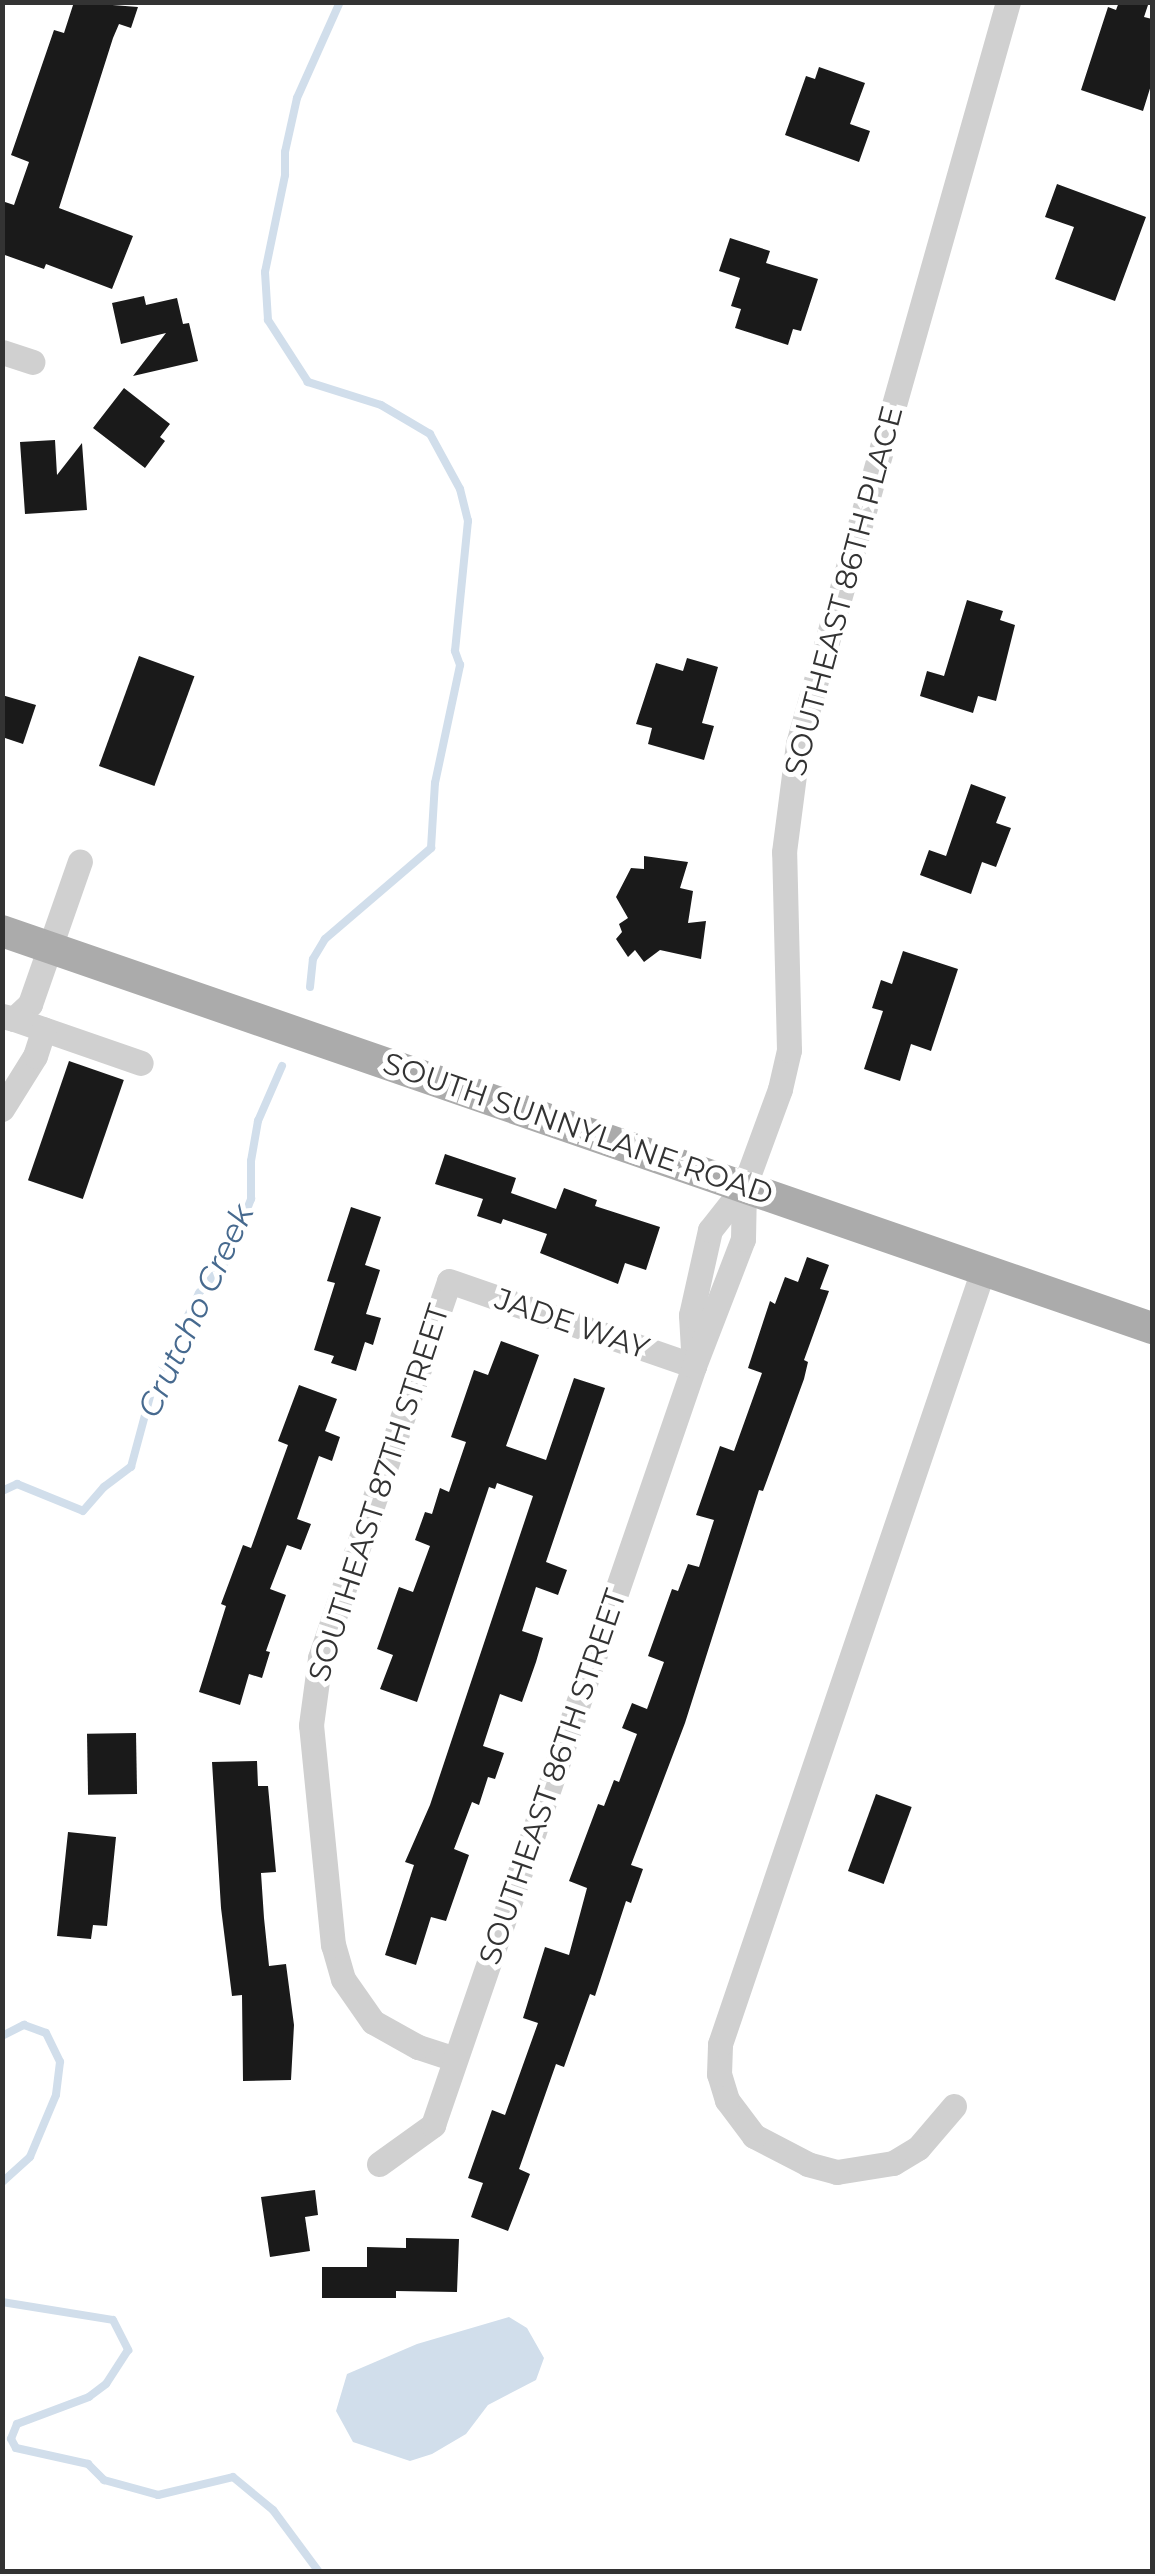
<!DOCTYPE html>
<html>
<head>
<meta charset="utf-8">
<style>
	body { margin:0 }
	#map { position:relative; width:1155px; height:2574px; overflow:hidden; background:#fff; font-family:Montserrat,sans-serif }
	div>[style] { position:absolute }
	.water>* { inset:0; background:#d1deeb }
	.stream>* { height:8px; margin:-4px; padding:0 4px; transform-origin:4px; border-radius:4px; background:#d1deeb }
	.building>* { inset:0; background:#1a1a1a; transform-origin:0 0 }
	.minor>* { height:25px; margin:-12.5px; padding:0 12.5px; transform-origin:12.5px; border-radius:12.5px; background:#d0d0d0 }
	.major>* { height:32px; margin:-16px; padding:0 16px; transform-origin:16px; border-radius:16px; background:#ababab }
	span { translate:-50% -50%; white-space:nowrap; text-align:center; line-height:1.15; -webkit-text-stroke:10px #fff; paint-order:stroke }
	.street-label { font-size:30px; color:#333 }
	.water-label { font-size:32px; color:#476a8f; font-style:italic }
	.frame { position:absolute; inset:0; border:5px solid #333; pointer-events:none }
</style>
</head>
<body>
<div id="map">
	<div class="water">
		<i style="clip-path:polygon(509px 2317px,527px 2328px,544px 2358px,536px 2380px,488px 2405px,466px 2434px,432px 2454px,410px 2461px,353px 2442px,336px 2411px,347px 2374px,417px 2344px)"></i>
	</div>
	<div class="stream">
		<i style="left:310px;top:987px;width:28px;rotate:-84deg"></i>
		<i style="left:313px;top:959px;width:23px;rotate:-59deg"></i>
		<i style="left:325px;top:939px;width:140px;rotate:-40.6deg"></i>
		<i style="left:431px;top:848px;width:65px;rotate:-86.5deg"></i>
		<i style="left:435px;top:783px;width:121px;rotate:-78deg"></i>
		<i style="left:460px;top:665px;width:15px;rotate:-110deg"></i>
		<i style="left:455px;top:651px;width:131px;rotate:-84.3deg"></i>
		<i style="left:468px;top:521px;width:33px;rotate:-104deg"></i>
		<i style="left:460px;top:489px;width:63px;rotate:-118.6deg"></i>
		<i style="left:430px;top:434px;width:57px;rotate:-149.4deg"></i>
		<i style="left:381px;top:405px;width:77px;rotate:-162.5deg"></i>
		<i style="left:308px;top:382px;width:74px;rotate:-122.8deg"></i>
		<i style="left:268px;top:320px;width:48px;rotate:-93.6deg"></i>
		<i style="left:265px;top:272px;width:99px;rotate:-78.3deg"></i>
		<i style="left:285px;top:175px;width:23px;rotate:-90deg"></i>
		<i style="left:285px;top:152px;width:55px;rotate:-77.5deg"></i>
		<i style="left:297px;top:98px;width:105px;rotate:-65.9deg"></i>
		<i style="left:2px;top:1491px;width:17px;rotate:-25deg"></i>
		<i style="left:17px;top:1484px;width:71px;rotate:22.2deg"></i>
		<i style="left:83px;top:1511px;width:32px;rotate:-49deg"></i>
		<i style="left:104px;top:1487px;width:34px;rotate:-37deg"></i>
		<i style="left:131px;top:1467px;width:81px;rotate:-74.9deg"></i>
		<i style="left:152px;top:1389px;width:107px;rotate:-63.9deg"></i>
		<i style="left:199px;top:1293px;width:43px;rotate:-49.7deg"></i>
		<i style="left:227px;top:1260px;width:66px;rotate:-68.5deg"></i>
		<i style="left:251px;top:1199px;width:38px;rotate:-90deg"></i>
		<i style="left:251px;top:1161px;width:41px;rotate:-80.1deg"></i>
		<i style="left:258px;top:1121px;width:60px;rotate:-66.4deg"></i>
		<i style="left:2px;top:2036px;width:25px;rotate:-27deg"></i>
		<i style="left:24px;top:2025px;width:23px;rotate:20deg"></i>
		<i style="left:46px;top:2033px;width:32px;rotate:64deg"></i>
		<i style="left:60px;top:2062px;width:33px;rotate:97deg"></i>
		<i style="left:56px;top:2095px;width:67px;rotate:112.8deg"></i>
		<i style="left:30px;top:2157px;width:38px;rotate:138deg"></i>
		<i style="left:2px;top:2302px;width:112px;rotate:9.2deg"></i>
		<i style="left:113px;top:2320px;width:34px;rotate:63deg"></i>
		<i style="left:128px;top:2350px;width:40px;rotate:122.9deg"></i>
		<i style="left:106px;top:2384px;width:21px;rotate:143deg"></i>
		<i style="left:89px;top:2397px;width:77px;rotate:159.4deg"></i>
		<i style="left:17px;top:2424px;width:16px;rotate:112deg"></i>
		<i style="left:11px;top:2439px;width:10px;rotate:61deg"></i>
		<i style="left:16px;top:2448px;width:74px;rotate:12.5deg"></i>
		<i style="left:88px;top:2464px;width:23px;rotate:45deg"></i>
		<i style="left:104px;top:2480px;width:56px;rotate:15.5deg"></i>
		<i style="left:158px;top:2495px;width:77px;rotate:-13.5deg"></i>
		<i style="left:233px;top:2477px;width:52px;rotate:39.5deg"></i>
		<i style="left:273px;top:2510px;width:77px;rotate:53.4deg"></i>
	</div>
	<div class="building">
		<i style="clip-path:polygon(74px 2px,138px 7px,131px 28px,119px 24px,113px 38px,59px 208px,133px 236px,112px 289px,46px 264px,44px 269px,2px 254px,2px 201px,14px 205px,29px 162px,11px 155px,54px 30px,64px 33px)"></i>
		<i style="clip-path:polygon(1119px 2px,1149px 2px,1144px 17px,1152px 19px,1152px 82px,1143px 111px,1081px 90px,1108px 7px,1116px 10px)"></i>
		<i style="clip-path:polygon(819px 67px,865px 83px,850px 124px,870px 131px,859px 162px,785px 135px,806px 76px,815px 79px)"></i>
		<i style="clip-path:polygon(1057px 184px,1146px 217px,1115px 301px,1055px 279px,1074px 227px,1045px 217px)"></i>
		<i style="clip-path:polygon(730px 238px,770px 251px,766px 263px,818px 279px,801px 331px,793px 329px,788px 345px,735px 328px,741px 309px,731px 306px,740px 278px,719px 271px)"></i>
		<i style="clip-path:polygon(144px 296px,146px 305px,177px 298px,183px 324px,189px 323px,198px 361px,133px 376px,166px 333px,121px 344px,112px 303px)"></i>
		<i style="clip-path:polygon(124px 388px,170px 424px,160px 437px,165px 441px,145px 468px,93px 428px)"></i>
		<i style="clip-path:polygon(55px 440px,57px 475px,82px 443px,87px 510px,25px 514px,20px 442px)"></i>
		<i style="clip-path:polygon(967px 600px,1003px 611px,1000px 620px,1015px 625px,996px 701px,978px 696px,973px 713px,920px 696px,927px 671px,944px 676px)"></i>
		<i style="left:139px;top:656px;width:59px;height:117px;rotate:20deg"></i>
		<i style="clip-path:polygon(687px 658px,718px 667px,702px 723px,714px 726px,704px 760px,648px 744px,652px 728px,636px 724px,656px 663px,683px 671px)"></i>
		<i style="clip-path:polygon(2px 695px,36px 705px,23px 744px,2px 737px)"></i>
		<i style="clip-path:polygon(971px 784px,1006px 797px,996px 823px,1011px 828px,996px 867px,982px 862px,971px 894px,920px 875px,929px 850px,946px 856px)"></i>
		<i style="clip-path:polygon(644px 856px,688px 862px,680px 888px,693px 891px,688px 923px,706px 921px,701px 959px,660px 950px,644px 962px,635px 950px,628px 957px,616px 939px,622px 932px,619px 924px,628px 918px,616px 897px,631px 868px,644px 869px)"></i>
		<i style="clip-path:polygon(903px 951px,958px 969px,931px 1051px,911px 1044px,900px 1081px,864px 1069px,883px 1011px,872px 1008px,881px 980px,892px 984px)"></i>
		<i style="left:69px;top:1061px;width:58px;height:126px;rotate:19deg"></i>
		<i style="clip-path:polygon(445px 1154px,516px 1178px,511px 1193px,556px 1209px,564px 1188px,597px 1200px,595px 1206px,660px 1227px,646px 1270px,625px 1263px,618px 1284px,540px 1253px,547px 1234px,503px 1219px,501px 1224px,477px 1216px,483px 1199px,435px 1184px)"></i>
		<i style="clip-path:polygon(351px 1207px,381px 1217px,365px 1265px,380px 1270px,366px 1314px,381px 1318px,373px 1345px,365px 1342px,356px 1371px,331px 1363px,334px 1356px,314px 1350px,335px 1283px,327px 1281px)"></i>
		<i style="clip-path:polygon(807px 1257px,829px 1265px,820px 1289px,829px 1291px,804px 1360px,808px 1362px,804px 1379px,763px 1491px,759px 1490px,685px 1723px,631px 1865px,643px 1869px,631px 1903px,626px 1901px,595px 1996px,590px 1994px,564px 2067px,556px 2064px,519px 2169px,530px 2174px,508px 2231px,471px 2217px,483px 2183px,468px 2178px,492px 2110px,505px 2115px,538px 2023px,523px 2018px,545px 1947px,569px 1955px,587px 1888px,569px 1881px,598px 1804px,604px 1806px,614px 1780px,619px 1782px,637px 1734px,622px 1728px,632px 1703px,647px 1709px,664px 1662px,648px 1656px,672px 1589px,678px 1591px,688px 1564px,699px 1567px,714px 1520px,696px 1515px,720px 1446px,734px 1451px,762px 1373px,748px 1368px,770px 1301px,775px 1304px,785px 1277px,798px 1282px)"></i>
		<i style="clip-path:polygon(501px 1341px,539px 1355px,506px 1446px,546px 1460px,574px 1378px,605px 1388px,546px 1562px,567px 1570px,558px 1595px,536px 1587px,522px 1631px,543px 1638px,536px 1662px,522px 1702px,500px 1694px,483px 1746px,504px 1753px,495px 1779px,488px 1777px,479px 1805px,472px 1802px,454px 1849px,469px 1855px,446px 1921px,431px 1917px,416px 1965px,385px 1955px,414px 1865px,405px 1862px,430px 1805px,533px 1496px,497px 1483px,495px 1489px,489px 1487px,417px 1702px,380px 1689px,393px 1655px,377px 1649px,399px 1587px,413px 1592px,430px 1546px,415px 1540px,425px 1512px,432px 1514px,440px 1488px,449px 1492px,466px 1442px,451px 1437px,474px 1370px,488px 1375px)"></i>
		<i style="clip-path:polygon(299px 1385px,337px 1399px,325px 1431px,340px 1437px,332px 1461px,319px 1456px,297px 1519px,311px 1524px,301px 1550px,287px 1545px,270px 1589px,286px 1595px,266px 1651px,270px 1652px,262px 1678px,249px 1674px,240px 1705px,199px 1692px,226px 1606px,221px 1604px,243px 1545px,251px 1548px,288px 1445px,278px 1441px)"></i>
		<i style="left:136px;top:1733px;width:61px;height:49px;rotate:89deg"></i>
		<i style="clip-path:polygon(257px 1761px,258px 1786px,268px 1786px,276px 1872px,261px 1873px,264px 1918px,269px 1966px,286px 1964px,294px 2025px,291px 2080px,243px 2081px,242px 1995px,232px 1996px,221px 1908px,212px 1762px)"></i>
		<i style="left:876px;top:1794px;width:38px;height:82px;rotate:20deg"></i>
		<i style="clip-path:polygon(68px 1832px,116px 1837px,107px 1926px,93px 1925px,91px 1939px,57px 1936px)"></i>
		<i style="clip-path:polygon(315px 2190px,318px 2215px,305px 2217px,310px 2251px,270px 2257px,261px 2197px)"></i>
		<i style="clip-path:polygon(406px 2238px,459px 2239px,457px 2292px,396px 2291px,396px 2298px,322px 2298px,322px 2267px,367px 2267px,367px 2247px,406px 2248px)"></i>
	</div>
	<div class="minor">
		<i style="left:2px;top:352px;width:32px;rotate:18deg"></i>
		<i style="left:2px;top:1016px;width:12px;rotate:14deg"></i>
		<i style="left:14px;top:1019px;width:22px;rotate:-43deg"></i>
		<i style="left:30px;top:1004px;width:151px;rotate:-70.7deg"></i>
		<i style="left:14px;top:1019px;width:134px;rotate:19.1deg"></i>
		<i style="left:2px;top:1109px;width:62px;rotate:-58.1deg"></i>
		<i style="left:35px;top:1056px;width:28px;rotate:-72deg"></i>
		<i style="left:694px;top:1366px;width:51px;rotate:-93.4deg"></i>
		<i style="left:691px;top:1315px;width:87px;rotate:-77.4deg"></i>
		<i style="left:710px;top:1230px;width:55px;rotate:-51.7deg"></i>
		<i style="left:744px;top:1187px;width:104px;rotate:-69.8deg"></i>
		<i style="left:780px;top:1089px;width:40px;rotate:-77deg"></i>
		<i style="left:789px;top:1050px;width:198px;rotate:-91.4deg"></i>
		<i style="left:784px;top:852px;width:109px;rotate:-82.6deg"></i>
		<i style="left:798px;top:744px;width:771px;rotate:-74.2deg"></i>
		<i style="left:455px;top:2059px;width:39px;rotate:-162deg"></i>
		<i style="left:418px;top:2047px;width:51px;rotate:-150.9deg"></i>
		<i style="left:373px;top:2022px;width:52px;rotate:-124.9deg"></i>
		<i style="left:343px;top:1979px;width:35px;rotate:-106deg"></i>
		<i style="left:333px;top:1945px;width:221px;rotate:-95.7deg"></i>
		<i style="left:311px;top:1725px;width:68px;rotate:-82.3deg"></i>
		<i style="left:320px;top:1658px;width:398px;rotate:-71.1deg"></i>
		<i style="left:449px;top:1281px;width:259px;rotate:19.1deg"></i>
		<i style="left:954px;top:2106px;width:55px;rotate:130.6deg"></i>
		<i style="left:918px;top:2148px;width:29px;rotate:149deg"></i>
		<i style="left:893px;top:2163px;width:57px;rotate:170.9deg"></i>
		<i style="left:837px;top:2172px;width:30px;rotate:-165deg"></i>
		<i style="left:808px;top:2164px;width:61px;rotate:-152.6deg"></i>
		<i style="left:754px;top:2136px;width:45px;rotate:-126.9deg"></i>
		<i style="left:727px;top:2100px;width:27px;rotate:-107deg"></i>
		<i style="left:719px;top:2074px;width:30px;rotate:-88deg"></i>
		<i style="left:720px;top:2044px;width:817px;rotate:-71.23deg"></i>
		<i style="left:379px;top:2164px;width:67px;rotate:-35.8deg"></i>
		<i style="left:433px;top:2125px;width:803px;rotate:-71.02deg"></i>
		<i style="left:694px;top:1366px;width:136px;rotate:-68.9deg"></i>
		<i style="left:743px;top:1239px;width:52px;rotate:-88.9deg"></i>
	</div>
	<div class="major">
		<i style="left:2px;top:931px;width:1217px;rotate:19.05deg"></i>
	</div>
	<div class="street-label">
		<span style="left:844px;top:591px;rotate:-75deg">SOUTHEAST 86TH PLACE</span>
		<span style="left:578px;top:1129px;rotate:19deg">SOUTH SUNNYLANE ROAD</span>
		<span style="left:572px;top:1324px;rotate:19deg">JADE WAY</span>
		<span style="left:379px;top:1493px;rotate:-72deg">SOUTHEAST 87TH STREET</span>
		<span style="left:553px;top:1777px;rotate:-71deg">SOUTHEAST 86TH STREET</span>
	</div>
	<div class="water-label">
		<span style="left:196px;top:1311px;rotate:-65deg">Crutcho Creek</span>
	</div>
	<div class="frame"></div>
</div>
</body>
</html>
